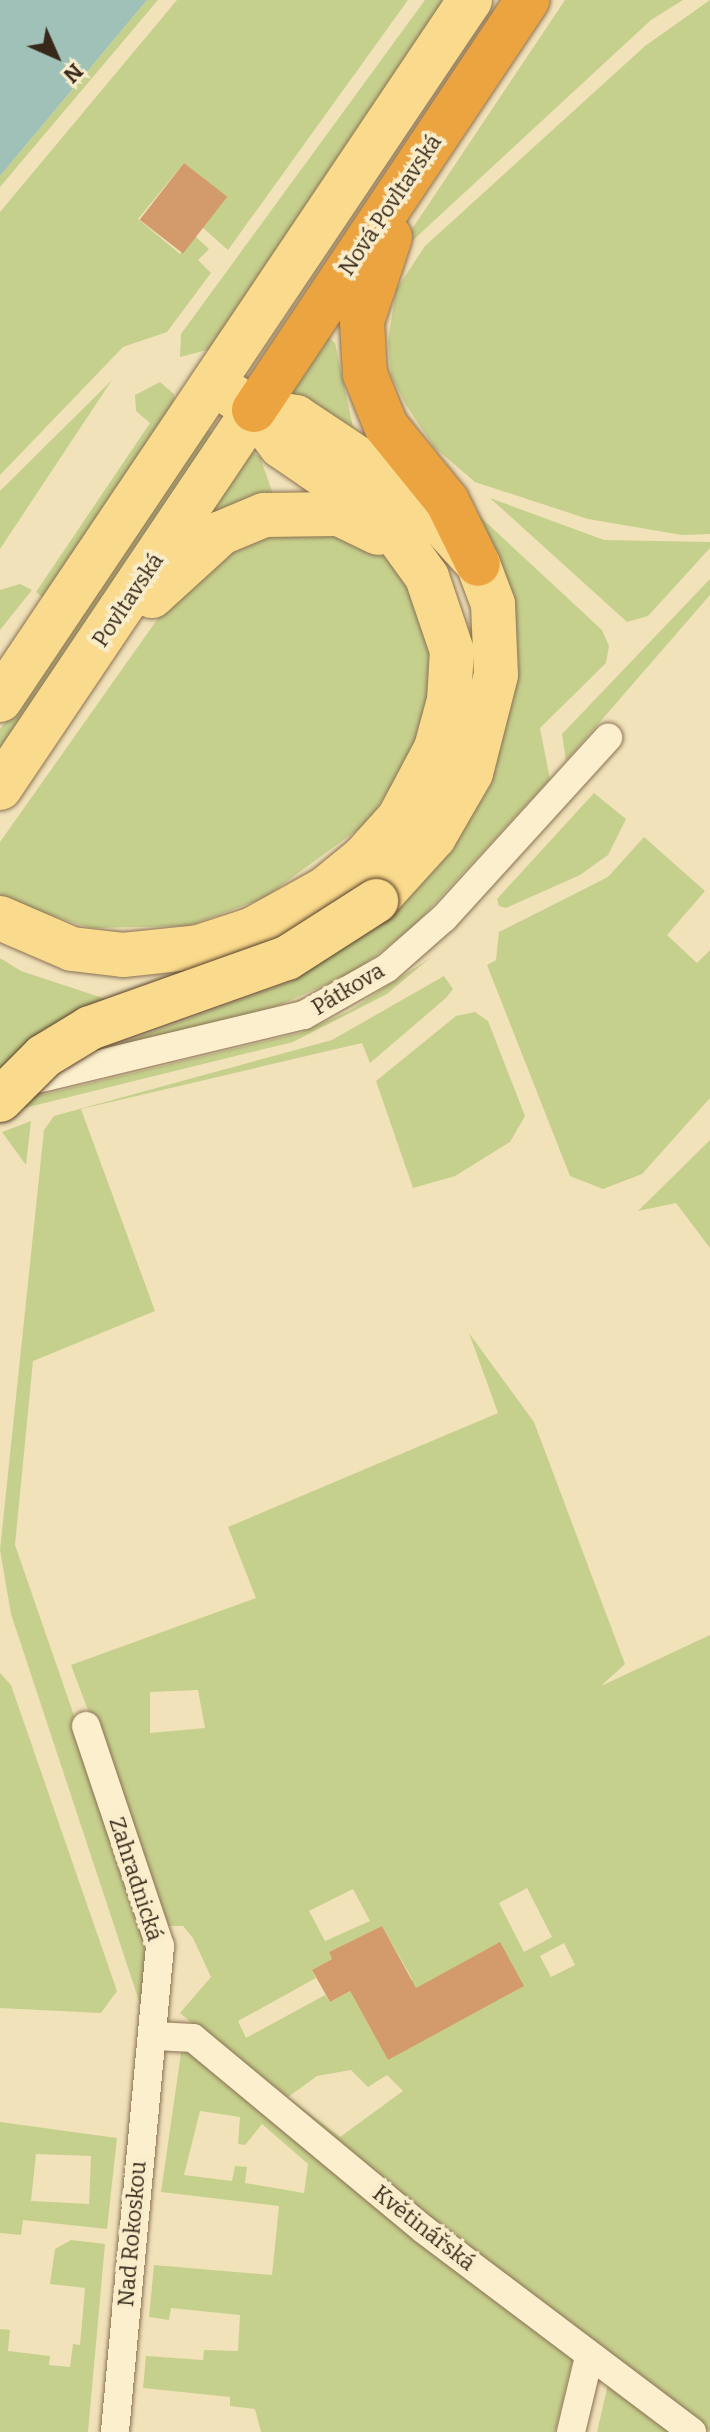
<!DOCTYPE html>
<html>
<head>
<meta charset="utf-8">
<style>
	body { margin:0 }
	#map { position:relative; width:710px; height:2432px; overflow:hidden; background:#f1e2ba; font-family:Bitter,serif }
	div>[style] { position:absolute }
	.green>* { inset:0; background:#c6d08d }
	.water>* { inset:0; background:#9fc1b8 }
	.building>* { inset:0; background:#d39a6c; transform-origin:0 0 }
	.roads { filter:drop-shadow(0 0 2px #897153) drop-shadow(0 0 2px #897153) }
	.street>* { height:28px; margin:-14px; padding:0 14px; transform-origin:14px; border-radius:14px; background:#fcefcd }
	.primary>* { height:44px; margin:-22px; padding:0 22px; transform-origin:22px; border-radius:22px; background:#fada8c }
	.highway>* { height:44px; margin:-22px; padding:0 22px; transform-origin:22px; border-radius:22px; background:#eba440 }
	.bridges { filter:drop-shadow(0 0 2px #563f28) drop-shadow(0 0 2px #563f28) }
	.primary-bridge>* { height:44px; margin:-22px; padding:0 22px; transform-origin:22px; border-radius:22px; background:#fada8c }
	span { translate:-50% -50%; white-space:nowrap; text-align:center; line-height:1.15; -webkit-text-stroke:7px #f8ecca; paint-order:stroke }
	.street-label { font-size:22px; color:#372819 }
	.north { position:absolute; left:16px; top:16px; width:80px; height:80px; -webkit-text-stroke:6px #f8ecca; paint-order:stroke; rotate:135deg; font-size:22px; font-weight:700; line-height:32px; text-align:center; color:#372819 }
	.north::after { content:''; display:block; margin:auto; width:28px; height:36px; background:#372819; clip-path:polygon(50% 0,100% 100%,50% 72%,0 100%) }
</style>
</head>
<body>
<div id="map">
	<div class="green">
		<i style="clip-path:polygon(147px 0,158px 0,0 187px,0 176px)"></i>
		<i style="clip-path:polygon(177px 0,408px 0,228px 250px,202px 227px,226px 197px,184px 163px,138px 219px,180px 254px,195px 236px,209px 249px,198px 260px,211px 273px,167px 332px,123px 347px,0 475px,0 212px)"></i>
		<i style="clip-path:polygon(425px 0,451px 0,211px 349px,180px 357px,181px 334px)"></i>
		<i style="clip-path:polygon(565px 0,683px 0,651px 20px,411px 242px,404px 241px)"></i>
		<i style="clip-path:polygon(710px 0,710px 534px,682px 535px,588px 519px,475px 482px,434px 447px,406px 405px,391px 375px,388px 341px,396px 290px,425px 246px,645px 46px)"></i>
		<i style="clip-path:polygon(328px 337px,335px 343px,354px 432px,290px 400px,289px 389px)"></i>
		<i style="clip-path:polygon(112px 380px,0 549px,0 491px)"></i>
		<i style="clip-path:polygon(160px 382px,174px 394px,175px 406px,42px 597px,36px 592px,150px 423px,136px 411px,135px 395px)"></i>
		<i style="clip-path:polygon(208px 430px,215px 433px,0 758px,0 729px)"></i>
		<i style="clip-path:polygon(250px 451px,260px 457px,273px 494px,207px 519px)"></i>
		<i style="clip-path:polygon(449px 488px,602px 630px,609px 646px,606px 663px,540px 728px,550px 779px,412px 928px,354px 972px,266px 1011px,108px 1048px,291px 982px,390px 916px,506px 720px)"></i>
		<i style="clip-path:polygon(490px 498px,604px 540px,710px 542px,710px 548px,648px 616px,627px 622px)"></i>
		<i style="clip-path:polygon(321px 526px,377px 550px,395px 567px,412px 592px,429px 646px,428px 702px,415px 749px,368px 822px,264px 898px,188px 926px,91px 928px,0 899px,0 842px,178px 590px,244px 536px)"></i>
		<i style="clip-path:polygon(710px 579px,710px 595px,566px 761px,562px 734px)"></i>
		<i style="clip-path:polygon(20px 584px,32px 590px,0 630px,0 590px)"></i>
		<i style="clip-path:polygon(594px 793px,626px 819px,608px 855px,580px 875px,506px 908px,499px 906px,497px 899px)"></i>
		<i style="clip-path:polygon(644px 837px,705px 891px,667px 935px,697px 963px,710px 950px,710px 1098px,642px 1174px,603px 1189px,570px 1176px,487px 965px,496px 960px,499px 932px,608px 877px)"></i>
		<i style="clip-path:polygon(0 958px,21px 971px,109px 1000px,0 1073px)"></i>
		<i style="clip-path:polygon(430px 958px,387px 994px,293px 1042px,0 1114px,0 1105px,300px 1033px,349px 1011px)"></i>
		<i style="clip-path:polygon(444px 976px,453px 989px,446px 998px,370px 1063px,362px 1043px,81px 1109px,155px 1311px,33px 1361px,15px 1545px,141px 1909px,148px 1989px,143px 2013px,11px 1614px,0 1550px,44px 1130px,54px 1116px,332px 1040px)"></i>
		<i style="clip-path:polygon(475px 1012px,488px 1021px,525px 1116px,510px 1142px,455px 1176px,413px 1188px,376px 1081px,456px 1016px)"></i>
		<i style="clip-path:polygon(31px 1121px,26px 1165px,2px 1132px)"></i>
		<i style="clip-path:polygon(710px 1140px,710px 1248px,676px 1203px,638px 1211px)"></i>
		<i style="clip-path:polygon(evenodd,469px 1333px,534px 1422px,625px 1664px,601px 1686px,710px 1635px,710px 2432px,463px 2252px,180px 2013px,211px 1977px,193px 1938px,183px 1926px,169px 1926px,71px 1665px,256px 1598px,228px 1527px,498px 1413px,469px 1333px,198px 1690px,205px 1728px,150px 1733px,150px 1692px,198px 1690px,469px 1333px,527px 1888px,552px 1937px,524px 1952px,499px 1903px,527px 1888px,469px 1333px,353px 1889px,370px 1921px,325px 1941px,309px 1911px,353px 1889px,469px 1333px,382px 1926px,412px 1979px,407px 1983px,411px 1991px,499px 1943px,388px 2060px,350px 1991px,330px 2002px,325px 1995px,246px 2038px,238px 2021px,316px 1978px,312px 1970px,332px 1959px,329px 1952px,382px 1926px,469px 1333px,564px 1943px,575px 1965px,551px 1977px,540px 1956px,564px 1943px,469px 1333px,351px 2070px,368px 2087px,387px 2075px,403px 2091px,340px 2137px,288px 2097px,317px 2076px,351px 2070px)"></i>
		<i style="clip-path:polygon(0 1673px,11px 1685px,117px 1991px,101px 2013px,0 2008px)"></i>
		<i style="clip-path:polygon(evenodd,182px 2046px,574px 2353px,555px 2432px,261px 2432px,255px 2409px,230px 2406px,230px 2397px,143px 2388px,146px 2356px,203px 2360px,204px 2350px,238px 2351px,240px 2315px,171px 2308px,169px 2320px,149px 2317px,154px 2265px,272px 2275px,279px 2206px,161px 2192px,182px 2046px,200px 2111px,240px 2117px,238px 2144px,245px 2145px,262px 2124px,308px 2164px,304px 2193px,245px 2183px,247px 2167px,235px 2166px,232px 2181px,184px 2175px,200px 2111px)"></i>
		<i style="clip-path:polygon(evenodd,0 2122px,117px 2138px,107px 2229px,23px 2220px,21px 2235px,0 2233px,0 2122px,36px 2154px,91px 2156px,89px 2204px,31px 2201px,36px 2154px)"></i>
		<i style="clip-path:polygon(71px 2240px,105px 2244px,88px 2432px,0 2432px,0 2329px,10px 2330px,8px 2351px,50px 2356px,49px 2365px,70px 2367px,73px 2344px,80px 2345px,85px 2288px,50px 2284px,55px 2249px)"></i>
		<i style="clip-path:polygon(609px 2380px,677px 2432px,597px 2432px)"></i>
	</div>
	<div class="water">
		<i style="clip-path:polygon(0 0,147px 0,0 176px)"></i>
	</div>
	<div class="building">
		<i style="left:184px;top:163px;width:55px;height:72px;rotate:38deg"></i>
		<i style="clip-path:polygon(382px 1926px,416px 1988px,500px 1942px,524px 1986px,388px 2060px,350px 1991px,330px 2002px,312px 1970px,332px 1959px,329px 1952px)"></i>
	</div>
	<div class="roads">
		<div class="street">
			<i style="left:20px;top:1083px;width:292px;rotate:-13.5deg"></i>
			<i style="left:304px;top:1015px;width:95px;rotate:-29.5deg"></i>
			<i style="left:387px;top:968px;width:76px;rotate:-41.3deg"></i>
			<i style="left:444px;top:918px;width:244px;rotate:-47.7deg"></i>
			<i style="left:86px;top:1726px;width:232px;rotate:71.4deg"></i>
			<i style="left:160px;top:1946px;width:488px;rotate:95.3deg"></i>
			<i style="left:155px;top:2036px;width:38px;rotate:3deg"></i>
			<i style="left:193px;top:2038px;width:299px;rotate:39.7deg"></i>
			<i style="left:423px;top:2229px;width:337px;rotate:37deg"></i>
			<i style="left:571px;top:2432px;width:77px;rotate:-76.5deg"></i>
		</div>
		<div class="primary">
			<i style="left:254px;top:410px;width:43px;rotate:9.5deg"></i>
			<i style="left:296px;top:417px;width:146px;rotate:33.6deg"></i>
			<i style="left:418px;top:498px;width:89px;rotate:47.7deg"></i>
			<i style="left:478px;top:564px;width:43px;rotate:69.4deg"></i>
			<i style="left:493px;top:604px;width:71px;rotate:87.6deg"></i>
			<i style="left:496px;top:675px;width:101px;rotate:104.3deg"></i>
			<i style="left:471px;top:773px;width:74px;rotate:120deg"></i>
			<i style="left:434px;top:837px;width:86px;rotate:132.2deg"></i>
			<i style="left:152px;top:596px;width:93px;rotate:-42.4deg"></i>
			<i style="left:221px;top:533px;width:47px;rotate:-22.7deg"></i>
			<i style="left:264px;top:515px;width:75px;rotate:-0.8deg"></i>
			<i style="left:339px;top:514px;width:43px;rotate:26deg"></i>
			<i style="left:0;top:700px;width:843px;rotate:-56.12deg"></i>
			<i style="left:0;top:788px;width:455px;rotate:-56.1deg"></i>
			<i style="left:0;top:918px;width:78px;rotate:23.3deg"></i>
			<i style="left:72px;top:949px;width:51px;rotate:6.7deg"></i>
			<i style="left:123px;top:955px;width:76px;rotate:-6deg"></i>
			<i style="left:199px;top:947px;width:57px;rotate:-18.4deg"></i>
			<i style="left:253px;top:929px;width:82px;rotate:-29.1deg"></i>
			<i style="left:325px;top:889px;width:49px;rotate:-39.2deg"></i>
			<i style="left:363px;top:858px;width:54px;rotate:-48deg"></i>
			<i style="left:399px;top:818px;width:79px;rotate:-62.1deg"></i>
			<i style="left:436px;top:748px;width:50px;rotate:-74.8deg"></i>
			<i style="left:449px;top:700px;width:49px;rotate:-86.5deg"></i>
			<i style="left:452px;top:651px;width:78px;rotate:-108.7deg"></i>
			<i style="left:427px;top:577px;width:75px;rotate:-125.8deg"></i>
			<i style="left:383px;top:516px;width:124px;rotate:-145.5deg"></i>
			<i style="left:281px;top:446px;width:45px;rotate:-126.9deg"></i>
			<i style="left:254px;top:410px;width:49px;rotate:-146.6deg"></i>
		</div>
		<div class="highway">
			<i style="left:390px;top:237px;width:89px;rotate:108.4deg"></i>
			<i style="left:362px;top:321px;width:53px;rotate:86.8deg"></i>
			<i style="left:365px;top:374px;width:56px;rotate:68deg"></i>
			<i style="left:386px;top:426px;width:97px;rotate:50.9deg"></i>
			<i style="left:447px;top:501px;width:70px;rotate:63.8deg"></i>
			<i style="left:254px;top:410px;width:493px;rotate:-56.3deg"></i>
		</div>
	</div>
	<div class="bridges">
		<div class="primary-bridge">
			<i style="left:0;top:1100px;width:62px;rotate:-45deg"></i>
			<i style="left:44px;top:1056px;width:54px;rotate:-31.3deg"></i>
			<i style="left:90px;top:1028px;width:209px;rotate:-19.6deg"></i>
			<i style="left:287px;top:958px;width:106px;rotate:-32.6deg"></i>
		</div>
	</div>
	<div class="street-label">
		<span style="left:390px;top:205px;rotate:-56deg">Nová Povltavská</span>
		<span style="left:128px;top:600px;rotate:-56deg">Povltavská</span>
		<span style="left:348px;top:989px;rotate:-31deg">Pátkova</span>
		<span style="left:136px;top:1879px;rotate:72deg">Zahradnická</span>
		<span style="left:424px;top:2228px;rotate:38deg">Květinářská</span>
		<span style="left:132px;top:2234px;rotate:-85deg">Nad Rokoskou</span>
	</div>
	<div class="north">N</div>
</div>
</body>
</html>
